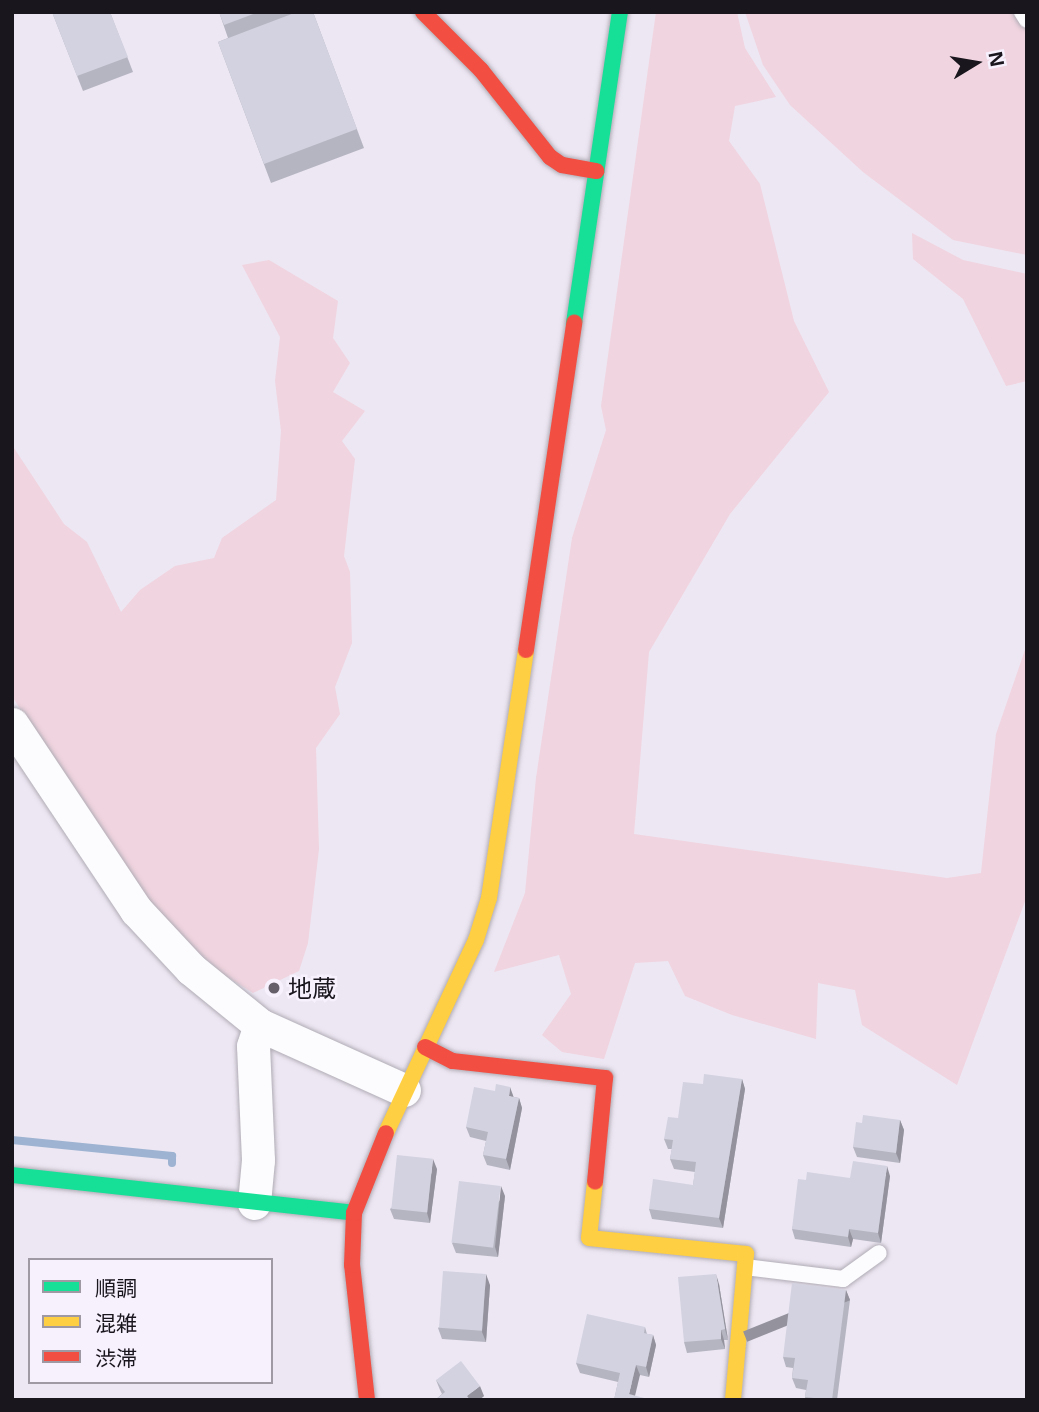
<!DOCTYPE html>
<html>
<head>
<meta charset="utf-8">
<style>
	body { margin:0 }
	#map { position:relative; width:1039px; height:1412px; overflow:hidden; background:#ede7f3; font-family:"Noto Sans","Noto Sans JP",sans-serif }
	div>[style] { position:absolute }
	.green>* { inset:0; background:#f0d4df }
	.stream>* { height:8px; margin:-4px; padding:0 4px; transform-origin:4px; border-radius:4px; background:#9db3d1 }
	.roads { filter:drop-shadow(0 0 2px #b0acb5) drop-shadow(0 0 2px #b0acb5) }
	.lane>* { height:16px; margin:-8px; padding:0 8px; transform-origin:8px; border-radius:8px; background:#fcfbfd }
	.street>* { height:33px; margin:-16.5px; padding:0 16.5px; transform-origin:16.5px; border-radius:16.5px; background:#fcfbfd }
	.fast>* { height:16px; margin:-8px; padding:0 8px; transform-origin:8px; border-radius:8px; background:#16e098 }
	.slow>* { height:16px; margin:-8px; padding:0 8px; transform-origin:8px; border-radius:8px; background:#ffcf43 }
	.jam>* { height:16px; margin:-8px; padding:0 8px; transform-origin:8px; border-radius:8px; background:#f24e42 }
	.wall>* { inset:0; background:#b5b5c1 }
	.shaded-wall>* { inset:0; background:#94939d; transform-origin:0 0 }
	.building>* { inset:0; background:#d3d2e0; transform-origin:0 0 }
	.dots>* { width:19px; height:19px; translate:-50% -50%; box-sizing:border-box; border:4px solid #f7f1fe; border-radius:50% }
	span { translate:-50% -50%; white-space:nowrap; text-align:center; line-height:1.15; -webkit-text-stroke:5px #f7f1fe; paint-order:stroke }
	.poi-label { font-size:24px; color:#1a161e }
	.left { translate:0 -50%; text-align:left }
	.frame { position:absolute; inset:0; border:14px solid #1a161e; pointer-events:none }
	.legend { position:absolute; left:28px; top:1258px; width:245px; height:126px; box-sizing:border-box; background:#f7f1fe; border:2px solid #9f99a4; margin:0; padding:9px 12px; list-style:none; font-size:21px; color:#1a161e }
	.legend li { display:flex; align-items:center; gap:14px; height:35px }
	.legend b { width:35px; border:2px solid #9f99a4 }
	.north { position:absolute; left:941px; top:28px; width:70px; height:70px; -webkit-text-stroke:5px #f7f1fe; paint-order:stroke; rotate:79deg; font-size:19px; font-weight:700; line-height:28px; text-align:center; color:#1a161e }
	.north::after { content:''; display:block; margin:auto; width:24px; height:32px; background:#1a161e; clip-path:polygon(50% 0,100% 100%,50% 72%,0 100%) }
</style>
</head>
<body>
<div id="map">
	<div class="green">
		<i style="clip-path:polygon(656px 12px,737px 12px,745px 48px,776px 97px,735px 106px,729px 141px,760px 184px,794px 321px,829px 392px,730px 514px,649px 652px,634px 834px,947px 878px,981px 873px,996px 734px,1027px 644px,1027px 896px,957px 1085px,862px 1025px,855px 990px,818px 983px,816px 1039px,732px 1015px,685px 996px,668px 961px,635px 963px,604px 1059px,562px 1052px,542px 1035px,571px 994px,559px 955px,494px 972px,525px 893px,536px 778px,572px 538px,606px 430px,601px 406px)"></i>
		<i style="clip-path:polygon(745px 12px,1027px 12px,1027px 255px,953px 240px,863px 172px,790px 105px,763px 65px)"></i>
		<i style="clip-path:polygon(912px 233px,963px 260px,1027px 274px,1027px 381px,1006px 386px,963px 299px,913px 259px)"></i>
		<i style="clip-path:polygon(269px 260px,338px 301px,333px 338px,350px 363px,333px 392px,365px 411px,342px 441px,355px 459px,344px 556px,350px 572px,352px 643px,335px 687px,340px 714px,316px 748px,319px 849px,308px 943px,299px 971px,253px 993px,224px 975px,140px 901px,12px 696px,12px 445px,64px 524px,87px 542px,121px 612px,140px 590px,175px 566px,214px 558px,222px 538px,276px 500px,281px 431px,275px 381px,280px 337px,242px 265px)"></i>
	</div>
	<div class="stream">
		<i style="left:12px;top:1140px;width:161px;rotate:5.7deg"></i>
		<i style="left:172px;top:1156px;width:7px;rotate:90deg"></i>
	</div>
	<div class="roads">
		<div class="lane">
			<i style="left:1022px;top:12px;width:9px;rotate:58deg"></i>
			<i style="left:745px;top:1267px;width:99px;rotate:7deg"></i>
			<i style="left:843px;top:1279px;width:44px;rotate:-35.8deg"></i>
		</div>
		<div class="street">
			<i style="left:12px;top:724px;width:224px;rotate:56.3deg"></i>
			<i style="left:136px;top:910px;width:81px;rotate:47deg"></i>
			<i style="left:191px;top:969px;width:89px;rotate:39.1deg"></i>
			<i style="left:260px;top:1025px;width:158px;rotate:24.3deg"></i>
			<i style="left:254px;top:1203px;width:43px;rotate:-84.7deg"></i>
			<i style="left:258px;top:1160px;width:114px;rotate:-92.5deg"></i>
			<i style="left:253px;top:1046px;width:22px;rotate:-72deg"></i>
		</div>
		<div class="fast">
			<i style="left:574px;top:323px;width:314px;rotate:-81.6deg"></i>
			<i style="left:12px;top:1175px;width:344px;rotate:6.3deg"></i>
		</div>
		<div class="slow">
			<i style="left:386px;top:1133px;width:213px;rotate:-65deg"></i>
			<i style="left:476px;top:940px;width:44px;rotate:-72.8deg"></i>
			<i style="left:489px;top:898px;width:251px;rotate:-81.5deg"></i>
			<i style="left:595px;top:1182px;width:56px;rotate:96.1deg"></i>
			<i style="left:589px;top:1238px;width:158px;rotate:5.8deg"></i>
			<i style="left:746px;top:1254px;width:147px;rotate:95.1deg"></i>
		</div>
		<div class="jam">
			<i style="left:423px;top:12px;width:82px;rotate:45deg"></i>
			<i style="left:481px;top:70px;width:111px;rotate:51.6deg"></i>
			<i style="left:550px;top:157px;width:14px;rotate:34deg"></i>
			<i style="left:562px;top:165px;width:35px;rotate:10deg"></i>
			<i style="left:526px;top:650px;width:331px;rotate:-81.6deg"></i>
			<i style="left:425px;top:1047px;width:31px;rotate:27deg"></i>
			<i style="left:453px;top:1061px;width:153px;rotate:6.4deg"></i>
			<i style="left:605px;top:1078px;width:104px;rotate:95.5deg"></i>
			<i style="left:367px;top:1400px;width:136px;rotate:-96.3deg"></i>
			<i style="left:352px;top:1265px;width:52px;rotate:-87.8deg"></i>
			<i style="left:354px;top:1213px;width:86px;rotate:-68.2deg"></i>
		</div>
	</div>
	<div class="wall">
		<i style="clip-path:polygon(52px 12px,110px 12px,133px 72px,83px 91px)"></i>
		<i style="clip-path:polygon(219px 12px,293px 12px,294px 13px,313px 12px,364px 148px,271px 183px,218px 42px,228px 38px)"></i>
		<i style="clip-path:polygon(742px 1079px,745px 1089px,723px 1228px,652px 1219px,649px 1209px,693px 1185px,695px 1172px,674px 1169px,670px 1159px,672px 1149px,668px 1149px,664px 1139px,703px 1084px)"></i>
		<i style="clip-path:polygon(514px 1097px,519px 1098px,522px 1108px,510px 1170px,487px 1165px,483px 1155px,486px 1141px,470px 1137px,466px 1127px)"></i>
		<i style="clip-path:polygon(900px 1120px,904px 1130px,900px 1163px,857px 1157px,853px 1147px,862px 1123px)"></i>
		<i style="clip-path:polygon(437px 1169px,430px 1223px,394px 1219px,390px 1209px)"></i>
		<i style="clip-path:polygon(890px 1176px,881px 1243px,853px 1239px,851px 1247px,795px 1239px,792px 1229px,806px 1180px)"></i>
		<i style="clip-path:polygon(505px 1196px,498px 1257px,456px 1253px,452px 1243px)"></i>
		<i style="clip-path:polygon(719px 1284px,728px 1340px,724px 1340px,725px 1349px,687px 1353px,684px 1342px)"></i>
		<i style="clip-path:polygon(490px 1285px,486px 1342px,442px 1339px,438px 1328px)"></i>
		<i style="clip-path:polygon(846px 1290px,850px 1300px,837px 1400px,806px 1400px,805px 1397px,806px 1390px,796px 1388px,792px 1378px,793px 1368px,786px 1367px,783px 1357px)"></i>
		<i style="clip-path:polygon(645px 1327px,647px 1334px,653px 1335px,656px 1345px,649px 1377px,640px 1375px,614px 1400px,618px 1382px,580px 1373px,576px 1363px)"></i>
		<i style="clip-path:polygon(436px 1380px,484px 1396px,479px 1400px,435px 1400px,442px 1394px,440px 1390px)"></i>
	</div>
	<div class="shaded-wall">
		<i style="clip-path:polygon(742px 1079px,745px 1089px,723px 1228px,719px 1218px)"></i>
		<i style="clip-path:polygon(510px 1087px,514px 1098px,509px 1096px)"></i>
		<i style="clip-path:polygon(519px 1098px,522px 1108px,510px 1170px,506px 1159px)"></i>
		<i style="clip-path:polygon(900px 1120px,904px 1130px,900px 1163px,896px 1153px)"></i>
		<i style="clip-path:polygon(433px 1159px,437px 1169px,430px 1223px,427px 1213px)"></i>
		<i style="clip-path:polygon(887px 1166px,890px 1176px,881px 1243px,878px 1233px)"></i>
		<i style="clip-path:polygon(501px 1186px,505px 1196px,498px 1257px,495px 1247px)"></i>
		<i style="clip-path:polygon(849px 1229px,853px 1239px,851px 1247px,848px 1237px)"></i>
		<i style="clip-path:polygon(486px 1274px,490px 1285px,486px 1342px,482px 1332px)"></i>
		<i style="clip-path:polygon(716px 1274px,719px 1284px,728px 1340px,725px 1329px)"></i>
		<i style="left:846px;top:1290px;width:11px;height:111px;rotate:68deg"></i>
		<i style="clip-path:polygon(721px 1330px,724px 1340px,725px 1349px,721px 1339px)"></i>
		<i style="clip-path:polygon(653px 1335px,656px 1345px,649px 1377px,646px 1367px)"></i>
		<i style="clip-path:polygon(636px 1365px,640px 1375px,634px 1400px,629px 1394px)"></i>
		<i style="clip-path:polygon(480px 1386px,484px 1396px,479px 1400px,468px 1400px,467px 1396px)"></i>
	</div>
	<div class="building">
		<i style="clip-path:polygon(52px 12px,110px 12px,128px 57px,77px 76px)"></i>
		<i style="clip-path:polygon(219px 12px,259px 12px,224px 25px)"></i>
		<i style="clip-path:polygon(297px 12px,313px 12px,357px 129px,264px 164px,218px 42px)"></i>
		<i style="clip-path:polygon(704px 1074px,742px 1079px,719px 1218px,649px 1209px,653px 1179px,693px 1185px,696px 1162px,670px 1159px,673px 1140px,664px 1139px,668px 1117px,678px 1118px,683px 1082px,703px 1084px)"></i>
		<i style="clip-path:polygon(496px 1084px,510px 1087px,509px 1096px,519px 1098px,506px 1159px,483px 1155px,488px 1132px,466px 1127px,474px 1087px,495px 1091px)"></i>
		<i style="clip-path:polygon(863px 1115px,900px 1120px,896px 1153px,853px 1147px,856px 1122px,862px 1123px)"></i>
		<i style="left:397px;top:1155px;width:36px;height:54px;rotate:6deg"></i>
		<i style="clip-path:polygon(853px 1161px,887px 1166px,878px 1233px,849px 1229px,848px 1237px,792px 1229px,798px 1179px,806px 1180px,807px 1172px,850px 1178px)"></i>
		<i style="left:459px;top:1181px;width:42px;height:62px;rotate:7deg"></i>
		<i style="left:443px;top:1271px;width:43px;height:57px;rotate:4deg"></i>
		<i style="clip-path:polygon(716px 1274px,725px 1329px,721px 1330px,721px 1339px,684px 1342px,678px 1277px)"></i>
		<i style="clip-path:polygon(792px 1283px,846px 1290px,832px 1400px,805px 1397px,808px 1380px,792px 1378px,795px 1358px,783px 1357px)"></i>
		<i style="clip-path:polygon(587px 1314px,645px 1327px,644px 1333px,653px 1335px,646px 1367px,636px 1365px,629px 1394px,648px 1399px,648px 1400px,614px 1400px,620px 1373px,576px 1363px)"></i>
		<i style="clip-path:polygon(461px 1361px,480px 1386px,467px 1396px,470px 1400px,435px 1400px,445px 1392px,436px 1380px)"></i>
	</div>
	<div class="dots">
		<i style="left:274px;top:988px;background:#645f69"></i>
	</div>
	<div class="poi-label">
		<span class="left" style="left:288px;top:988px">地蔵</span>
	</div>
	<div class="frame"></div>
	<ul class="legend">
	<li><b style="height:9px;background:#16e098"></b>順調</li>
	<li><b style="height:9px;background:#ffcf43"></b>混雑</li>
	<li><b style="height:9px;background:#f24e42"></b>渋滞</li>
	</ul>
	<div class="north">N</div>
</div>
</body>
</html>
